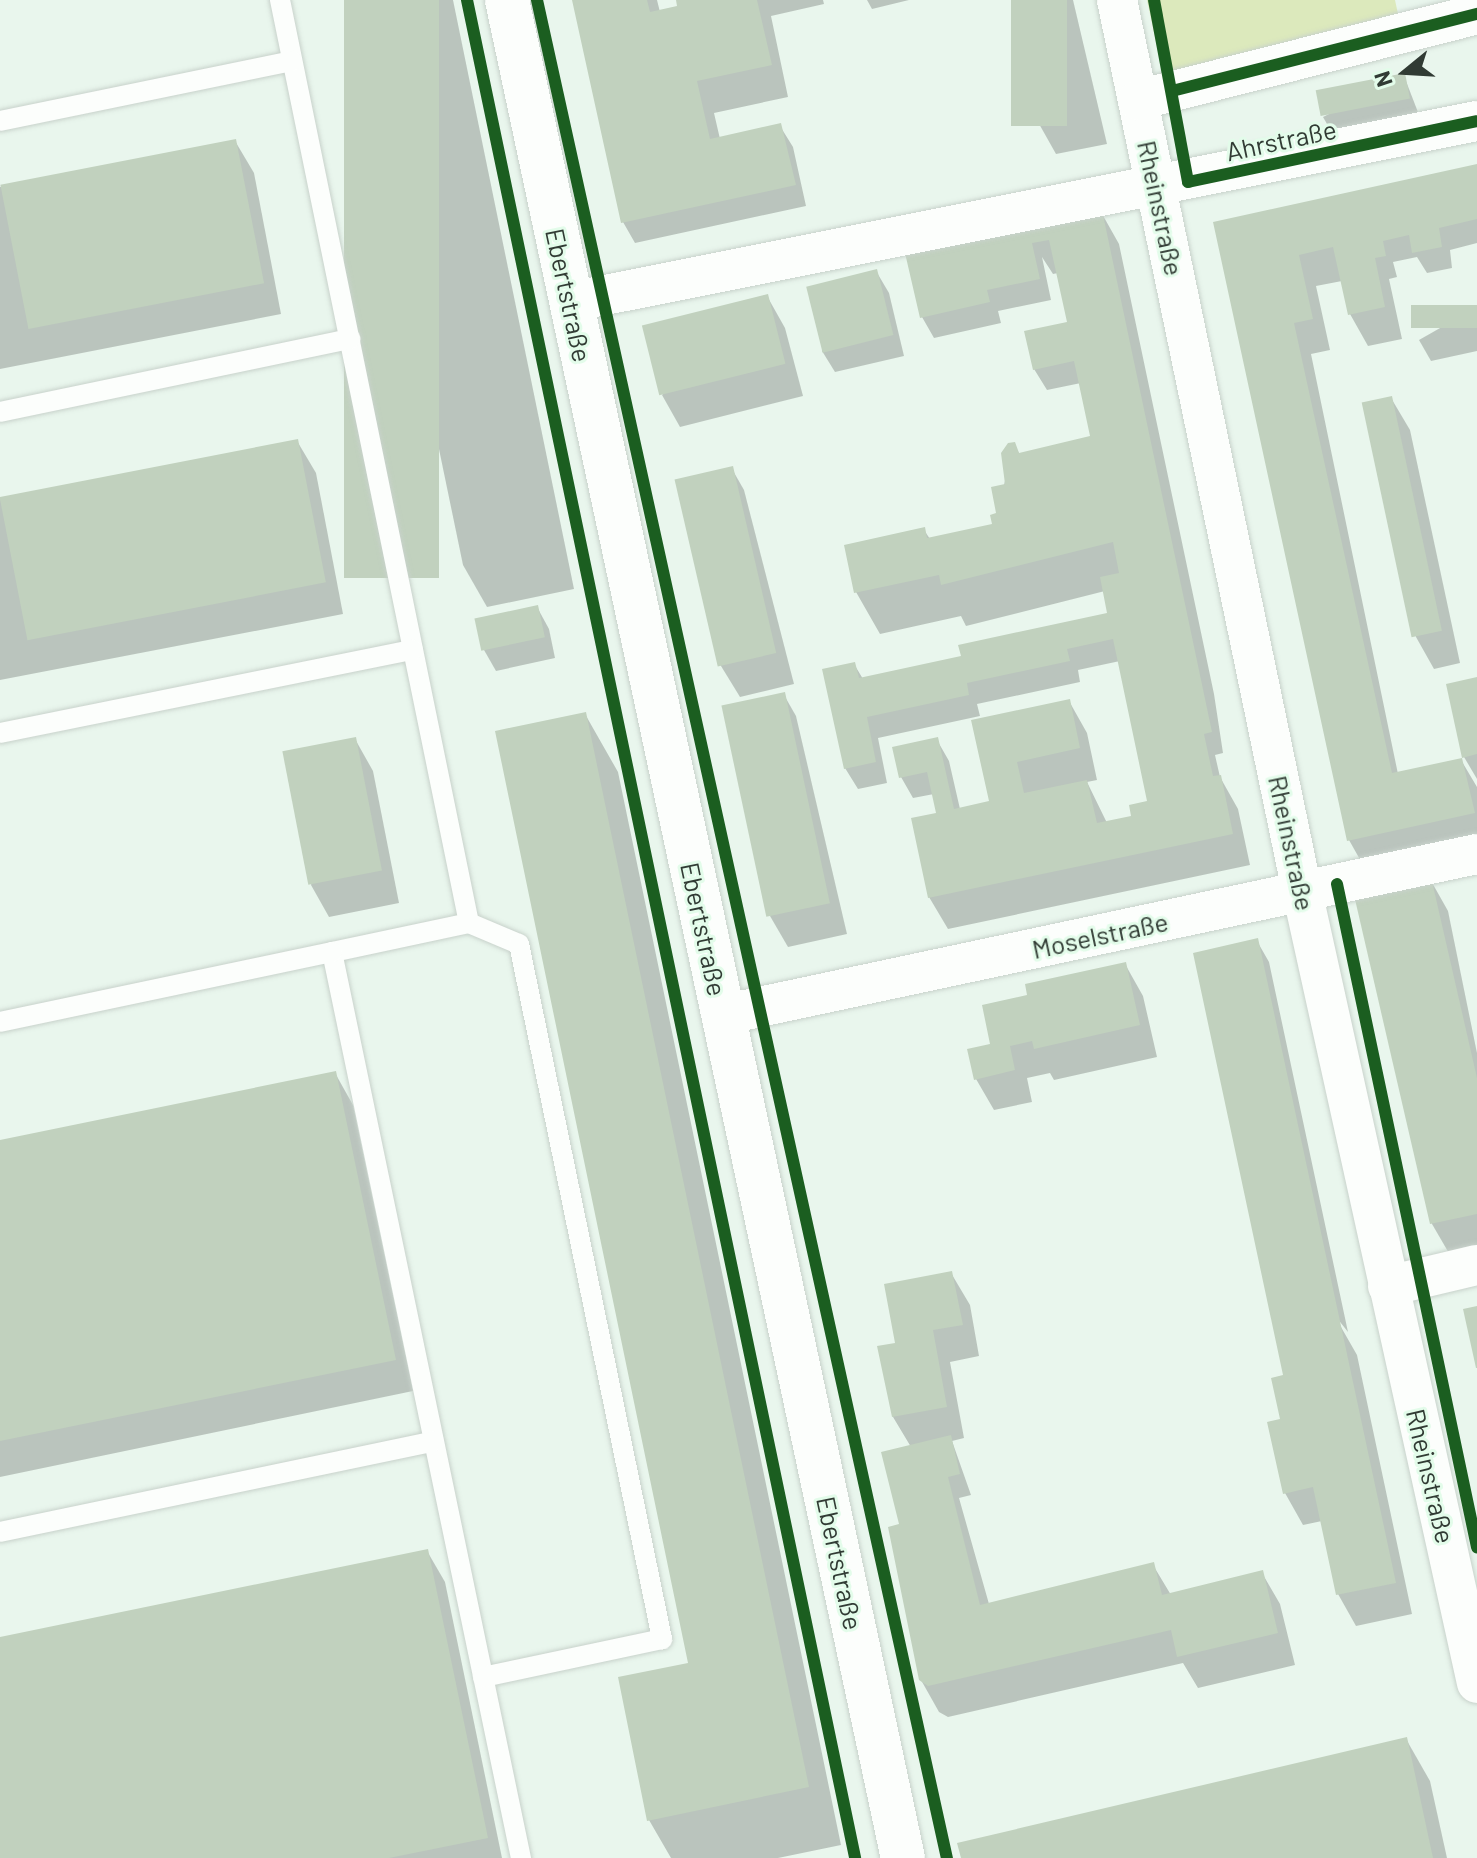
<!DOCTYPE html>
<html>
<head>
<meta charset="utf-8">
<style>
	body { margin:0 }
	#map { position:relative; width:1477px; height:1858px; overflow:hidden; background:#e9f6ed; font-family:Barlow,sans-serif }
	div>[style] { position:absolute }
	.green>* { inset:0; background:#dce9bc }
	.shadow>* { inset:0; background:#0003 }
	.building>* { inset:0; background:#c1d1be; transform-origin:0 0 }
	.roads { filter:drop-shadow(0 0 2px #c8d2cb) drop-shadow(0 0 2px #c8d2cb) }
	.service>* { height:20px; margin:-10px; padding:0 10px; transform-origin:10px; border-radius:10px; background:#fcfefc }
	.minor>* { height:40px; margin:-20px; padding:0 20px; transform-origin:20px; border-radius:20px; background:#fcfefc }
	.tertiary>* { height:44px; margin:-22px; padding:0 22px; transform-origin:22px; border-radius:22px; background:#fcfefc }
	.cycleway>* { height:12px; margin:-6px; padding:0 6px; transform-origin:6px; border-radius:6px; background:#1b5e20 }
	span { translate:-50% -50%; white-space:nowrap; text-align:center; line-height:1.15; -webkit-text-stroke:6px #e3fcea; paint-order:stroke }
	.street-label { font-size:26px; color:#313b34 }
	.north { position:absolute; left:1365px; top:32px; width:80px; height:80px; -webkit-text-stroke:6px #e3fcea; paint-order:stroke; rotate:252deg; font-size:22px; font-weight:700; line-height:32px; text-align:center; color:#313b34 }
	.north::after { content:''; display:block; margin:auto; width:28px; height:36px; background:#313b34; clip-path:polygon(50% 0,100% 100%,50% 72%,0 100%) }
</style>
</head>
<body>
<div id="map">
	<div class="green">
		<i style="clip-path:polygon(1147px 0,1395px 0,1398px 14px,1163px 74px)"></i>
	</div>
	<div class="shadow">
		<i style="clip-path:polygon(346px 0,453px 0,574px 589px,487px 607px,463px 565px)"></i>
		<i style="clip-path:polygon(574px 0,657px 0,660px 12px,679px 7px,678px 0,823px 0,824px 4px,771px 16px,788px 97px,714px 113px,720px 139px,780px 126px,793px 147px,806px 206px,635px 243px,623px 222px)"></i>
		<i style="clip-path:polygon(867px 0,909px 0,872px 9px)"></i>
		<i style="clip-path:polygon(1013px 0,1073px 0,1107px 144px,1056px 154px,1038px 122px)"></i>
		<i style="clip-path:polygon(1404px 76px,1421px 120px,1335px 138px,1323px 117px)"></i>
		<i style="clip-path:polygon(235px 141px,254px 173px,281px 314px,0 369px,0 187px)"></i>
		<i style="clip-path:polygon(1477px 165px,1477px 243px,1450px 250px,1452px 268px,1427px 273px,1417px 257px,1393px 262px,1397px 277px,1389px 279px,1402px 339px,1368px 346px,1350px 314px,1342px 281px,1316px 286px,1330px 350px,1311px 354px,1398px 774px,1461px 760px,1477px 787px,1477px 848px,1367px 872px,1349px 840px,1215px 224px)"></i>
		<i style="clip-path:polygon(1101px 212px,1119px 244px,1214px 694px,1223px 753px,1215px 755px,1220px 777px,1238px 809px,1250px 865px,948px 929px,929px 897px,938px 814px,934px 794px,913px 798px,901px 777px,937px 740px,949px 761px,960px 809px,991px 803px,974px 722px,1069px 701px,1087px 733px,1097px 780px,1087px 782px,1107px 823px,1133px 818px,1149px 803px,1120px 661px,1078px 670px,1080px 682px,977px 704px,980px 716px,878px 738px,887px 783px,858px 789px,845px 768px,854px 664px,863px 679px,1111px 623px,1105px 591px,966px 626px,961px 616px,880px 634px,856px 592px,924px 530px,930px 539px,994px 526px,1014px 444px,1020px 455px,1092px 437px,1081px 383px,1047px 390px,1034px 369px,1069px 323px,1058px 273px,1053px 274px,1042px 257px,1051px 300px,998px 311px,1001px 323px,934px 338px,922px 317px,908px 255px)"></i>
		<i style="clip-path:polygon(876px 271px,889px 293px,904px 356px,835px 372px,822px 351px)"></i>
		<i style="clip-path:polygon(767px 296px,785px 328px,803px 396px,680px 427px,662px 395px)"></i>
		<i style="clip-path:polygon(1477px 307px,1477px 351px,1431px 361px,1419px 340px)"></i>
		<i style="clip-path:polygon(1391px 398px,1410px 430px,1460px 663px,1434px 669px,1416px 637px)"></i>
		<i style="clip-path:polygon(297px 441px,316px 473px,343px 614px,0 680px,0 499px)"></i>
		<i style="clip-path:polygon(732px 469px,744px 490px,794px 684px,740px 697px,721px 666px,678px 482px)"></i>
		<i style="clip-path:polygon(537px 607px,549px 629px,555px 658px,496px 671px,484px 650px)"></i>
		<i style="clip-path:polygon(1477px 679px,1477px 779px,1464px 757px)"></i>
		<i style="clip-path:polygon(784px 695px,796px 716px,847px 934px,788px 947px,770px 916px)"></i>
		<i style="clip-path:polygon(585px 714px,618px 772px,841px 1845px,778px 1858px,671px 1858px,649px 1820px,690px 1664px)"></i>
		<i style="clip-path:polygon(355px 739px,373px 771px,399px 903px,329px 917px,311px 885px)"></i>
		<i style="clip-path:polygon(1430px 879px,1448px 911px,1477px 1053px,1477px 1250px,1450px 1255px,1432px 1224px,1356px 897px)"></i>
		<i style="clip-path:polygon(1257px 941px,1269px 962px,1348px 1332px,1333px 1313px,1357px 1355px,1412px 1614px,1356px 1626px,1338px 1594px,1322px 1521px,1303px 1525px,1285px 1493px,1286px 1376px)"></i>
		<i style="clip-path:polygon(1125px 964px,1143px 996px,1157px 1057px,1054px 1080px,1050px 1073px,1027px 1078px,1032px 1102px,994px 1110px,976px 1079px,993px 1045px,1029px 996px)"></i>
		<i style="clip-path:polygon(335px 1073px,353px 1105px,413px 1391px,0 1477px,0 1142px)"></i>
		<i style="clip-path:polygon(951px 1273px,970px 1305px,979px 1356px,950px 1362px,964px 1438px,952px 1441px,971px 1495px,959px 1498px,989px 1604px,1153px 1565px,1171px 1595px,1262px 1573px,1280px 1604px,1295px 1665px,1198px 1688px,1183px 1663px,948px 1717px,939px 1712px,921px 1680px,902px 1526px,911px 1447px,893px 1417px,897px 1344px)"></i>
		<i style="clip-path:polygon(427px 1551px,445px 1582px,502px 1858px,0 1858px,0 1639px)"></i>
		<i style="clip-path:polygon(1406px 1739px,1430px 1781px,1447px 1858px,963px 1858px)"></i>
	</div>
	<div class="building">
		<i style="left:344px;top:0;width:95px;height:578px"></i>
		<i style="clip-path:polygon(572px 0,647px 0,650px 12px,677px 6px,676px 0,757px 0,772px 65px,697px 81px,710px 139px,781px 123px,796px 185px,621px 223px)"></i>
		<i style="left:1011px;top:0;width:56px;height:126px"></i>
		<i style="left:1405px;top:73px;width:26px;height:91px;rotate:79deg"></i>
		<i style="left:236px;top:139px;width:147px;height:240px;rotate:79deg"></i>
		<i style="clip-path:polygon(1477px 164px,1477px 219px,1439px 228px,1442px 247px,1412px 253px,1409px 235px,1383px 241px,1386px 256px,1375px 258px,1385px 307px,1348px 315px,1333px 247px,1299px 255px,1313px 319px,1294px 323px,1392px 773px,1462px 758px,1475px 813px,1347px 841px,1213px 222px)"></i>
		<i style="clip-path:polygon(1102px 210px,1212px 732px,1204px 734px,1213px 776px,1221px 775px,1233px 834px,928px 898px,911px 818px,936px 813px,927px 772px,899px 778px,892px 747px,938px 737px,954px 809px,989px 801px,971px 720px,1070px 699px,1080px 748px,1017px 762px,1024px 793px,1087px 780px,1097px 823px,1131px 816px,1129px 805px,1147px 801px,1113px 639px,1067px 649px,1070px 661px,967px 683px,969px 695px,867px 717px,876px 762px,844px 769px,822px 669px,855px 662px,859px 678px,961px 656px,958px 645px,1107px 613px,1100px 577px,1119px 573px,1113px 542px,941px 585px,939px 575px,854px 593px,844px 545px,925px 527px,927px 538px,992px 524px,990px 515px,996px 513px,991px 487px,1005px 484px,1001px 453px,1008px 443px,1015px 442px,1019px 453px,1090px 436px,1074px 361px,1033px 370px,1024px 331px,1067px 322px,1049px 240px,1032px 243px,1040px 279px,987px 290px,990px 302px,920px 318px,905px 253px)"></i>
		<i style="left:877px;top:269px;width:68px;height:73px;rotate:76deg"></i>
		<i style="left:768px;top:294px;width:72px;height:130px;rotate:76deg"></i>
		<i style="left:1477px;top:305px;width:23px;height:66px;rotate:90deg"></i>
		<i style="left:1392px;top:396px;width:240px;height:31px;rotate:78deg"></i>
		<i style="left:298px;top:439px;width:146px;height:304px;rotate:79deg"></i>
		<i style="left:733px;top:466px;width:192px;height:60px;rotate:77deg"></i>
		<i style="left:538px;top:605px;width:33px;height:65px;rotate:78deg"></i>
		<i style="clip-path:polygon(1477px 677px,1477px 754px,1462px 758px,1446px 684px)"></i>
		<i style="left:785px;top:692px;width:216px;height:65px;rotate:78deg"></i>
		<i style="clip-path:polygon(586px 712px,809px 1787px,647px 1821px,618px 1677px,688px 1663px,495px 731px)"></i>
		<i style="left:356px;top:737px;width:136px;height:75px;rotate:79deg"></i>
		<i style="clip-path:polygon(1431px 877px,1477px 1078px,1477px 1214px,1430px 1224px,1354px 895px)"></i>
		<i style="clip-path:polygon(1258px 938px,1396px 1583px,1336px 1595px,1313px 1487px,1283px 1494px,1267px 1422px,1280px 1419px,1271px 1378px,1283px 1375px,1193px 953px)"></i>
		<i style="clip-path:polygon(1126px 962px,1140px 1025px,1034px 1049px,1032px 1041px,1010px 1046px,1015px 1070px,974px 1080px,967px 1049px,990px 1044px,982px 1005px,1027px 995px,1025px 984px)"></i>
		<i style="clip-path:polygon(336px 1071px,396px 1360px,0 1441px,0 1140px)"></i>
		<i style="clip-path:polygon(952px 1271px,963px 1325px,933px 1330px,947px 1407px,892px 1417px,877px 1346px,895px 1343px,884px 1284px)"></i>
		<i style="clip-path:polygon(1477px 1306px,1477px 1368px,1476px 1368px,1463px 1309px)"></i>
		<i style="clip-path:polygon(951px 1435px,960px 1474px,948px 1477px,980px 1605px,1154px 1562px,1162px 1595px,1263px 1570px,1278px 1633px,1177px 1657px,1171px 1630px,928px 1686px,919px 1680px,888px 1527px,899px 1524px,881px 1452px)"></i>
		<i style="clip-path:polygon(428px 1549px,488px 1838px,389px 1858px,0 1858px,0 1637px)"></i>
		<i style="clip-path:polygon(1407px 1737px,1433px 1858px,961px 1858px,957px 1843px)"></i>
	</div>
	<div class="roads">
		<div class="service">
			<i style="left:280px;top:0;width:942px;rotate:78.43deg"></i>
			<i style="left:469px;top:923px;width:140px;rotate:168deg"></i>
			<i style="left:332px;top:952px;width:926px;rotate:78.22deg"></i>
			<i style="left:0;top:121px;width:298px;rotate:-11.6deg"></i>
			<i style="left:0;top:412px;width:358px;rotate:-11.8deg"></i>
			<i style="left:0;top:733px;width:421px;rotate:-11.4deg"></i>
			<i style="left:469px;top:923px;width:54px;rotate:22.8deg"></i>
			<i style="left:519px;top:944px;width:710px;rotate:78.37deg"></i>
			<i style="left:662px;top:1639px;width:183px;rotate:168deg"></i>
			<i style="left:0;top:1022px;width:339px;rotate:-11.9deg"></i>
			<i style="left:0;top:1532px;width:443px;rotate:-11.8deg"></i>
		</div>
		<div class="minor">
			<i style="left:1117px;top:0;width:910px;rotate:78.27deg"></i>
			<i style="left:1302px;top:891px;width:811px;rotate:77.54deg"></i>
			<i style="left:1138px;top:100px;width:350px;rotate:-14.2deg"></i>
			<i style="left:570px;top:302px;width:925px;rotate:-11.29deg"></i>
			<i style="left:722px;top:1015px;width:772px;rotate:-12.04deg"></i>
			<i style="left:1388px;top:1286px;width:91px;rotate:-13.3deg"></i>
		</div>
		<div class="tertiary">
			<i style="left:507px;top:0;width:1900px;rotate:77.97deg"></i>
		</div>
	</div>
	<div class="cycleway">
		<i style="left:467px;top:0;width:1898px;rotate:78.2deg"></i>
		<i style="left:537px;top:0;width:1903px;rotate:77.56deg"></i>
		<i style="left:1154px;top:0;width:185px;rotate:79.4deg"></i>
		<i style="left:1188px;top:182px;width:295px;rotate:-11.9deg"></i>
		<i style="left:1172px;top:91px;width:315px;rotate:-14.2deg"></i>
		<i style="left:1337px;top:884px;width:678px;rotate:78.08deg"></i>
	</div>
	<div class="street-label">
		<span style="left:1281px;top:140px;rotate:-12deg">Ahrstraße</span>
		<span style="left:1161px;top:208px;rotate:78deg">Rheinstraße</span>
		<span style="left:569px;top:295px;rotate:78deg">Ebertstraße</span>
		<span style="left:1292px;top:843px;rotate:78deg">Rheinstraße</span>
		<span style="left:704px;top:929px;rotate:78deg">Ebertstraße</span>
		<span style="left:1100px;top:935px;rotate:-12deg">Moselstraße</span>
		<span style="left:1431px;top:1476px;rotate:77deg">Rheinstraße</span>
		<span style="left:840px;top:1563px;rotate:78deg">Ebertstraße</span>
	</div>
	<div class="north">N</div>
</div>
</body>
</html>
